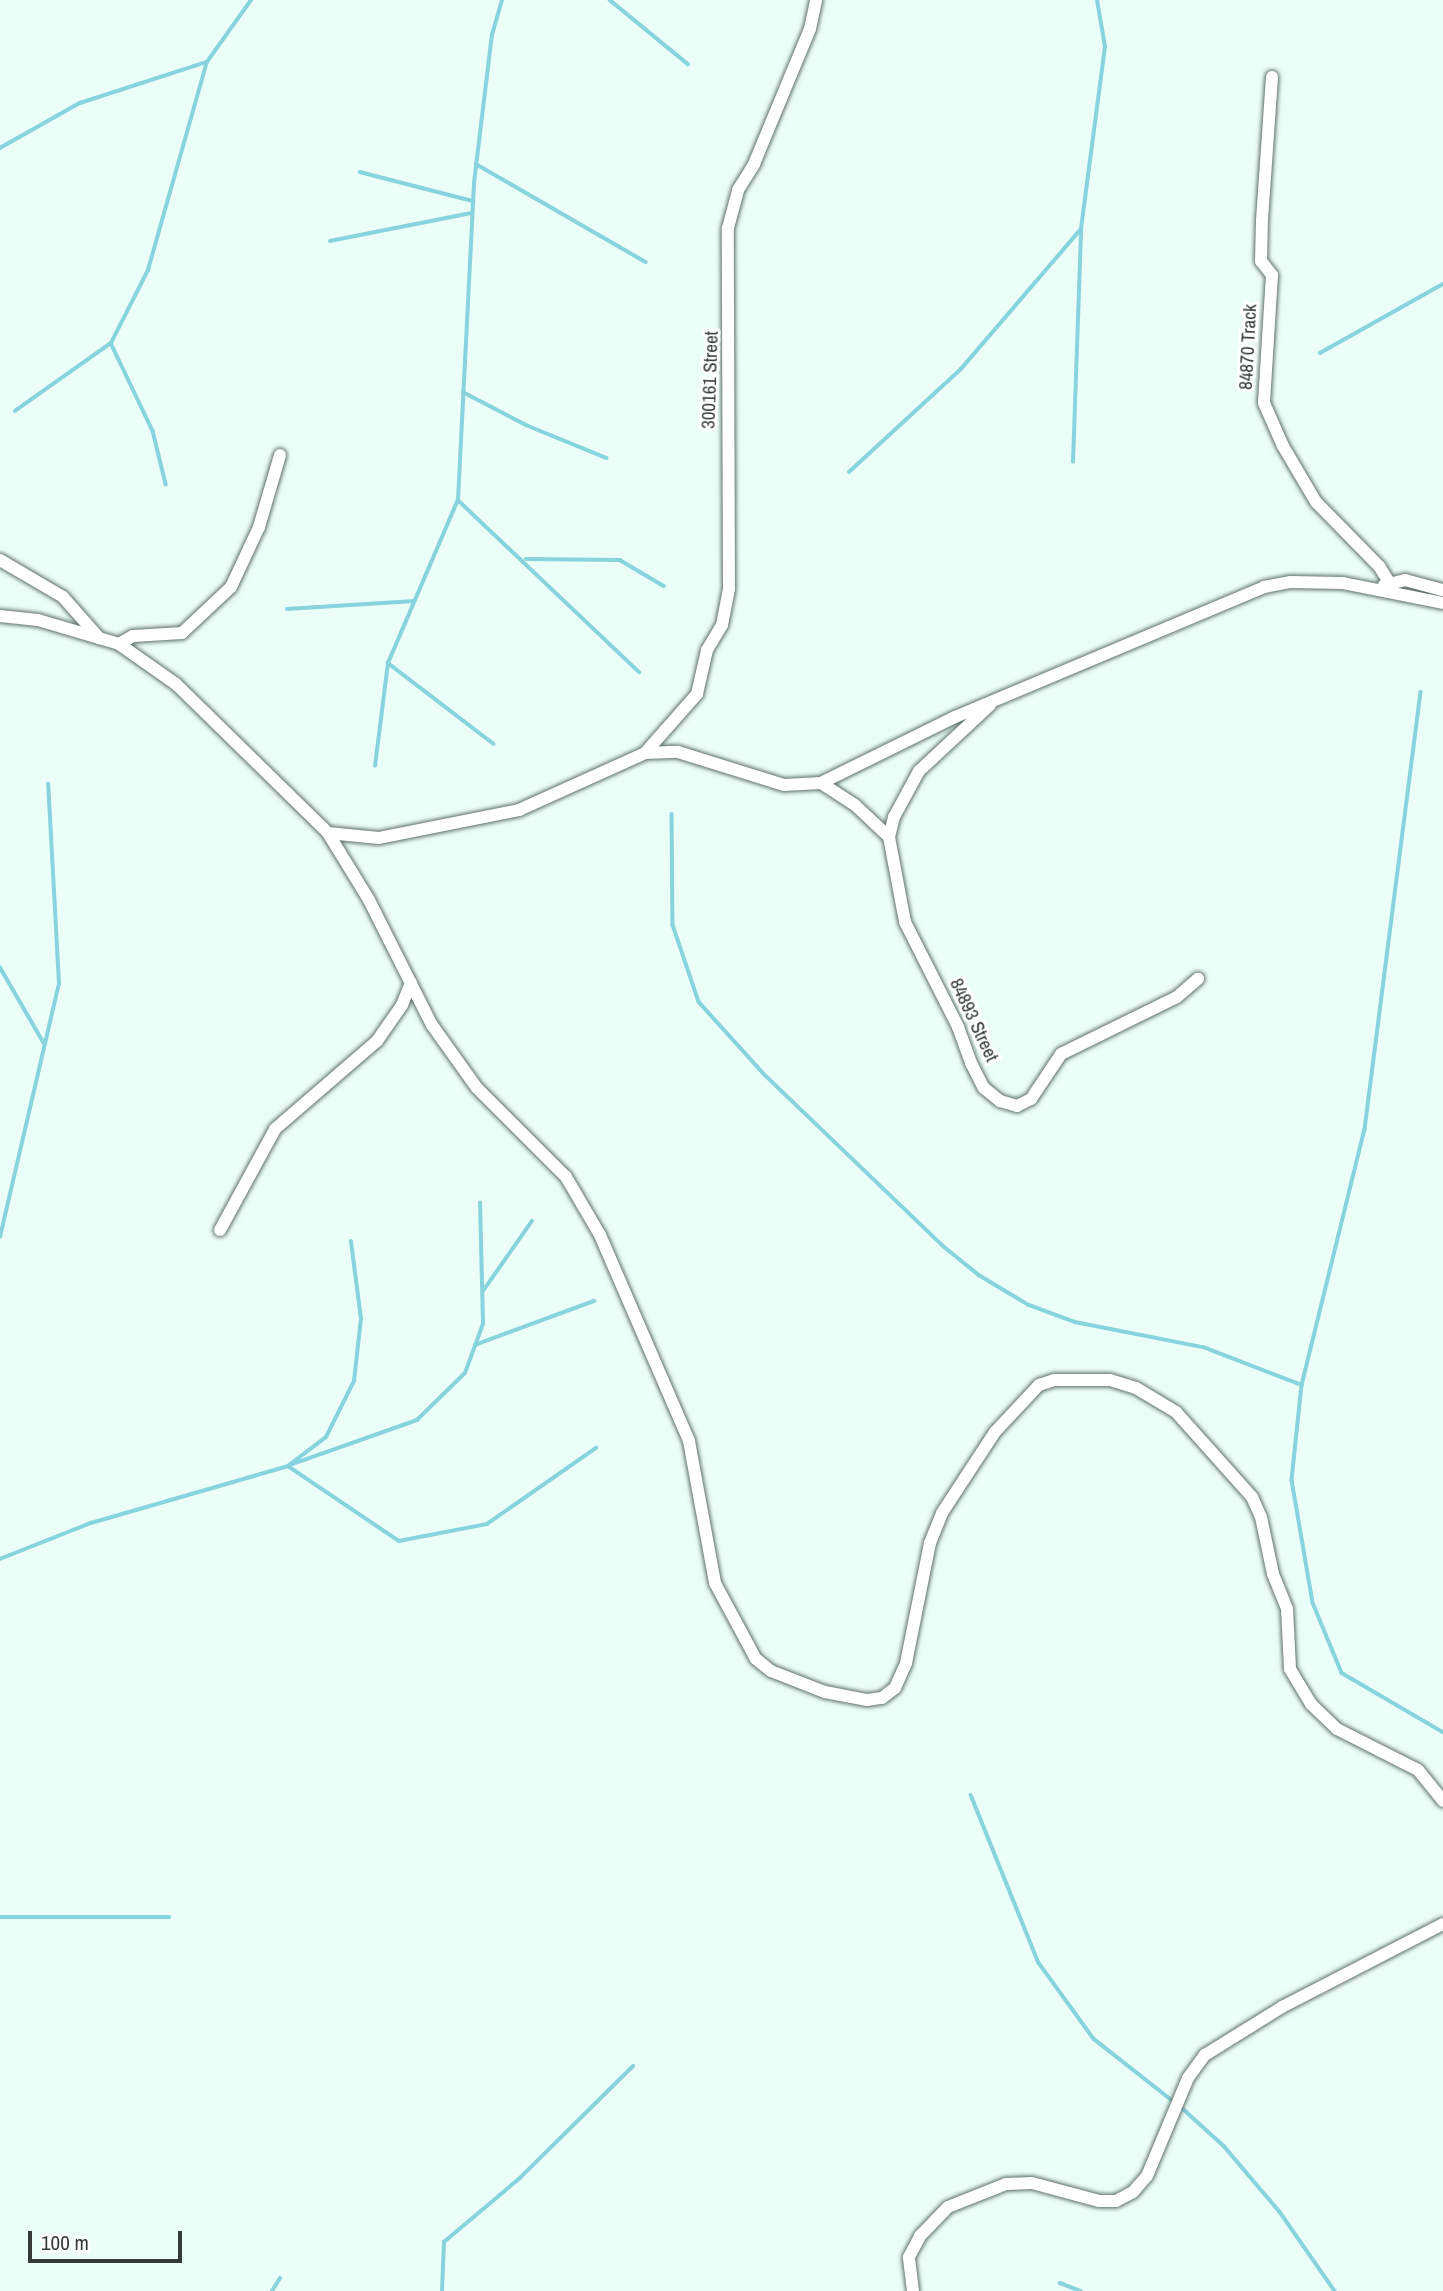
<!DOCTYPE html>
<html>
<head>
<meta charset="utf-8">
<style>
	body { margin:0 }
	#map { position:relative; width:1443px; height:2291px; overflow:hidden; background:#ecfef8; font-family:"Archivo Narrow",sans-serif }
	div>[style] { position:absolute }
	.stream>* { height:3.5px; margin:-1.75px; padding:0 1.75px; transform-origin:1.75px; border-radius:1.75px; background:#87d3de }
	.roads { filter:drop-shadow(0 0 2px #61716b) drop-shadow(0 0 2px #61716b) }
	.minor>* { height:12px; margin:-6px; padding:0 6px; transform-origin:6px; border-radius:6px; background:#fff }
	span { translate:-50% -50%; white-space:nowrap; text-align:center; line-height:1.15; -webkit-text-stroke:6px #fff; paint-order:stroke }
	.street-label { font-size:19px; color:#333a37 }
	.scale { position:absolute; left:28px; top:2231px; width:154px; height:32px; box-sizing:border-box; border:4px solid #333a37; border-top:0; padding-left:9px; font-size:21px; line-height:24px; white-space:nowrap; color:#333a37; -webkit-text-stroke:5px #fff; paint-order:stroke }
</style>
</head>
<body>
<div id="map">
	<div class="stream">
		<i style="left:610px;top:0;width:101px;rotate:39.4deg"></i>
		<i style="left:0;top:148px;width:92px;rotate:-29.4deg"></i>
		<i style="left:80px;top:103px;width:133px;rotate:-17.9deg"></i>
		<i style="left:476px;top:164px;width:196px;rotate:30deg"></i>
		<i style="left:360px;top:172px;width:117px;rotate:14.4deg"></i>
		<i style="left:330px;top:241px;width:145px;rotate:-11.2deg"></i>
		<i style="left:111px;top:343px;width:98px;rotate:64.5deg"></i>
		<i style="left:153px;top:431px;width:55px;rotate:76.2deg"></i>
		<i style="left:1320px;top:353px;width:141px;rotate:-29.3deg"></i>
		<i style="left:463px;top:392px;width:71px;rotate:27.6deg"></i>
		<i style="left:526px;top:425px;width:87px;rotate:22.2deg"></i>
		<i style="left:15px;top:411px;width:118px;rotate:-35.3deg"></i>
		<i style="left:111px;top:343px;width:82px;rotate:-63.1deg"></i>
		<i style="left:148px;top:270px;width:216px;rotate:-74.2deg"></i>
		<i style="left:207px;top:62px;width:76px;rotate:-54.6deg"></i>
		<i style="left:1073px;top:462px;width:233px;rotate:-88deg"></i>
		<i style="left:1081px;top:229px;width:184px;rotate:-82.5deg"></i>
		<i style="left:1105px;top:47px;width:48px;rotate:-99.7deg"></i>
		<i style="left:849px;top:472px;width:152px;rotate:-42.6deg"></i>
		<i style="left:961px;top:369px;width:184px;rotate:-49.4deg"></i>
		<i style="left:458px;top:500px;width:250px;rotate:43.5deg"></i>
		<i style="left:526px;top:559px;width:94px;rotate:0.6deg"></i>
		<i style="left:620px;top:560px;width:51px;rotate:30.6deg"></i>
		<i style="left:287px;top:609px;width:127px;rotate:-3.6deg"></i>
		<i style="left:388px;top:663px;width:133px;rotate:37.4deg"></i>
		<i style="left:1421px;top:692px;width:441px;rotate:97.3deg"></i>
		<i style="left:1365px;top:1129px;width:264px;rotate:103.8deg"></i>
		<i style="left:1302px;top:1385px;width:96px;rotate:96deg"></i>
		<i style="left:1292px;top:1480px;width:125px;rotate:80.3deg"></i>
		<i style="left:1313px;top:1603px;width:76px;rotate:67.5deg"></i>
		<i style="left:1342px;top:1673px;width:117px;rotate:30.3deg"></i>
		<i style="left:375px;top:766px;width:104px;rotate:-82.8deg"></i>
		<i style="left:388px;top:663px;width:177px;rotate:-66.8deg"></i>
		<i style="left:458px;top:500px;width:317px;rotate:-87.1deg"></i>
		<i style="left:474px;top:183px;width:149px;rotate:-83.1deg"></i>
		<i style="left:492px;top:35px;width:36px;rotate:-74deg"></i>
		<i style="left:672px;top:814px;width:111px;rotate:89.5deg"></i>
		<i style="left:673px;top:925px;width:81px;rotate:71.3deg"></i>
		<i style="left:699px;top:1002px;width:98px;rotate:47.9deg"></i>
		<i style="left:765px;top:1075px;width:245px;rotate:43.8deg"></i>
		<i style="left:942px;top:1245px;width:48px;rotate:39deg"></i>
		<i style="left:979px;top:1275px;width:58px;rotate:31deg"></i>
		<i style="left:1029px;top:1305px;width:49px;rotate:20.3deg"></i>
		<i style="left:1075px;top:1322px;width:130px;rotate:11.1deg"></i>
		<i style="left:1203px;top:1347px;width:106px;rotate:21deg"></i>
		<i style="left:0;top:967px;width:88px;rotate:59.9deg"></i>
		<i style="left:0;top:1237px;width:260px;rotate:-76.9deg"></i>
		<i style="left:59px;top:984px;width:200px;rotate:-93.1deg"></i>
		<i style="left:483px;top:1291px;width:85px;rotate:-55deg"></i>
		<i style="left:475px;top:1345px;width:127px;rotate:-20.3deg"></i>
		<i style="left:293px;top:1464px;width:132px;rotate:-19.5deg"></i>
		<i style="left:417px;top:1420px;width:67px;rotate:-44.4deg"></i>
		<i style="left:465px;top:1373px;width:52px;rotate:-69.8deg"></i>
		<i style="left:483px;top:1324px;width:121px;rotate:-91.4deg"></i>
		<i style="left:288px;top:1466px;width:134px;rotate:34deg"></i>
		<i style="left:399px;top:1541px;width:90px;rotate:-10.9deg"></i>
		<i style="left:487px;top:1524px;width:133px;rotate:-34.9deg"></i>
		<i style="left:0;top:1559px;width:98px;rotate:-21.6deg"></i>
		<i style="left:91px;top:1523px;width:205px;rotate:-16.1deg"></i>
		<i style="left:288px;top:1466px;width:48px;rotate:-37.3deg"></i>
		<i style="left:326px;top:1437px;width:63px;rotate:-63.4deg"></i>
		<i style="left:354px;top:1381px;width:62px;rotate:-83.6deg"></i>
		<i style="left:361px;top:1319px;width:78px;rotate:-97.4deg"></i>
		<i style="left:971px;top:1795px;width:181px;rotate:68deg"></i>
		<i style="left:1039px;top:1963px;width:94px;rotate:54.1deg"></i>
		<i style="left:1094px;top:2039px;width:100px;rotate:38.1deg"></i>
		<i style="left:0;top:1917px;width:169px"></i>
		<i style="left:1180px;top:2106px;width:59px;rotate:42.3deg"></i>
		<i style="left:1224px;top:2146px;width:87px;rotate:49.7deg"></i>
		<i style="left:1280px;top:2212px;width:96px;rotate:55.2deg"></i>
		<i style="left:1060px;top:2283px;width:22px;rotate:21deg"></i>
		<i style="left:272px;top:2291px;width:15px;rotate:-58deg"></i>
		<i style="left:442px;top:2291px;width:49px;rotate:-87.7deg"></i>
		<i style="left:444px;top:2242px;width:99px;rotate:-40.1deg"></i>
		<i style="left:520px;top:2178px;width:159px;rotate:-44.7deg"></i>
	</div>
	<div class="roads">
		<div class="minor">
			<i style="left:1272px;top:77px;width:143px;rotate:94deg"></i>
			<i style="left:1262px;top:220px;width:41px;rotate:91.4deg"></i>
			<i style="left:1261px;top:261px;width:18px;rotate:52deg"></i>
			<i style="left:1272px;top:275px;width:128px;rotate:93.6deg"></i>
			<i style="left:1264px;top:403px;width:47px;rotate:66.2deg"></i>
			<i style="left:1283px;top:446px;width:65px;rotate:59.5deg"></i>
			<i style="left:1316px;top:502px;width:90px;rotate:45.5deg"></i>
			<i style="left:1379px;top:566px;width:19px;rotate:58deg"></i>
			<i style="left:0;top:560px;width:73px;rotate:30.4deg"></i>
			<i style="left:63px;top:597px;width:55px;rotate:48.7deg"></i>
			<i style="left:1384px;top:585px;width:22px;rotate:-13deg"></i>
			<i style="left:1405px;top:580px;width:39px;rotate:15deg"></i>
			<i style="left:0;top:616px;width:38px;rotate:6deg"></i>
			<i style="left:38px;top:620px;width:84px;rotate:16.5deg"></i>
			<i style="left:119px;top:644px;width:70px;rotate:35.1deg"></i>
			<i style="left:176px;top:684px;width:213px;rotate:44.4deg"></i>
			<i style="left:328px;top:833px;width:51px;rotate:5.6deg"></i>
			<i style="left:379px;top:838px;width:143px;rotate:-11.3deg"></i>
			<i style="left:519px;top:810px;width:138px;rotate:-24.3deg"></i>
			<i style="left:645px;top:753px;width:33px;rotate:-2deg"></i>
			<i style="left:678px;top:752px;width:111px;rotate:17.3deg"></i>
			<i style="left:784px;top:785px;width:37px;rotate:-3deg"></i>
			<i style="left:821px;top:783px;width:149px;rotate:-26.2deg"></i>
			<i style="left:955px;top:717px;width:335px;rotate:-22.8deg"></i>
			<i style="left:1264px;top:587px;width:26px;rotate:-11deg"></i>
			<i style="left:1290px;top:582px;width:53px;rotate:1.1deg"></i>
			<i style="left:1343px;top:583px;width:102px;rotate:11.3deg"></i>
			<i style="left:119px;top:644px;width:16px;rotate:-30deg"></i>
			<i style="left:133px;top:636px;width:49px;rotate:-3.5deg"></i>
			<i style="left:182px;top:633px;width:67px;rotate:-43.2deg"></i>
			<i style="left:231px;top:587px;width:66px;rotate:-65deg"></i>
			<i style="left:259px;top:527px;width:75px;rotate:-73.7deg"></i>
			<i style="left:645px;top:753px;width:79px;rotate:-48.6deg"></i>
			<i style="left:697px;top:694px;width:45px;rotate:-77.2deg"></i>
			<i style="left:707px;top:650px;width:29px;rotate:-59deg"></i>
			<i style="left:722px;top:625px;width:37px;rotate:-79deg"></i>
			<i style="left:729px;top:589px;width:361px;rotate:-90.2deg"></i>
			<i style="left:728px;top:228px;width:39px;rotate:-75deg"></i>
			<i style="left:738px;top:190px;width:31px;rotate:-58deg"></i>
			<i style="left:754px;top:164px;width:146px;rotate:-67.5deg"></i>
			<i style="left:810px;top:29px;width:30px;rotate:-78deg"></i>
			<i style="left:821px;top:783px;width:40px;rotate:32.9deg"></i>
			<i style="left:855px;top:805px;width:47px;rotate:43.3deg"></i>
			<i style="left:889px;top:837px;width:86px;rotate:79.3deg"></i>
			<i style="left:905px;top:922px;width:118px;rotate:63.2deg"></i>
			<i style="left:958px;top:1027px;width:38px;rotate:70deg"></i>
			<i style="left:971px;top:1063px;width:28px;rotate:63deg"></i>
			<i style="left:984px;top:1088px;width:21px;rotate:39deg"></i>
			<i style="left:1000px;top:1101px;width:18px;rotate:16deg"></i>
			<i style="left:1017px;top:1106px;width:16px;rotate:-27deg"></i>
			<i style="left:1031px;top:1099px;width:54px;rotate:-56.3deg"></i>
			<i style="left:1061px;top:1054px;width:129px;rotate:-26.2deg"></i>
			<i style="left:1177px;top:997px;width:28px;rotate:-41deg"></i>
			<i style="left:328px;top:833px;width:79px;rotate:58.5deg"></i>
			<i style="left:369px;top:900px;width:140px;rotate:63.3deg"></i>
			<i style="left:432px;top:1025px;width:77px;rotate:54.5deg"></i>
			<i style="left:477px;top:1088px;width:126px;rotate:45deg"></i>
			<i style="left:566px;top:1177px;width:67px;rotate:59.6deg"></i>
			<i style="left:600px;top:1235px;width:224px;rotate:66.6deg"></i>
			<i style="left:689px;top:1441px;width:144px;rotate:79.6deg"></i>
			<i style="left:715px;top:1583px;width:86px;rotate:61.7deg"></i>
			<i style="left:756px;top:1659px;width:19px;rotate:39deg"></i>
			<i style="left:771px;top:1671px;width:58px;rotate:21.3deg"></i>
			<i style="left:825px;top:1692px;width:43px;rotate:10.8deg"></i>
			<i style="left:867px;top:1700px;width:15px;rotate:-8deg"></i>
			<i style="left:882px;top:1698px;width:16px;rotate:-38deg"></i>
			<i style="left:895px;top:1688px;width:27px;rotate:-66deg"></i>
			<i style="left:906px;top:1663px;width:122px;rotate:-78.7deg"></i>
			<i style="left:930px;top:1543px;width:32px;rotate:-68deg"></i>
			<i style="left:942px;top:1513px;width:97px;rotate:-56.8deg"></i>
			<i style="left:995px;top:1432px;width:64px;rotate:-46.9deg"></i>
			<i style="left:1039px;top:1385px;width:16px;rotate:-18deg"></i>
			<i style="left:1054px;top:1380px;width:56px"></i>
			<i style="left:1110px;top:1380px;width:27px;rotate:17deg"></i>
			<i style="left:1136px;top:1388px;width:47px;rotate:31deg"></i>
			<i style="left:1176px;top:1412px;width:114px;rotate:48.2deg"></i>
			<i style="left:1252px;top:1497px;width:22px;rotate:66deg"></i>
			<i style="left:1261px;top:1517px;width:58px;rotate:78.1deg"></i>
			<i style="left:1273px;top:1574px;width:38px;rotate:68deg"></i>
			<i style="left:1287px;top:1609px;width:60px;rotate:87.1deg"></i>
			<i style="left:1290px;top:1669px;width:41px;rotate:59deg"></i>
			<i style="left:1311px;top:1704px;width:36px;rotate:44deg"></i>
			<i style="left:1337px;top:1729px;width:91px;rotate:26.8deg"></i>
			<i style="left:1418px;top:1770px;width:40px;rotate:51deg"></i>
			<i style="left:889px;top:837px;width:21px;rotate:-76deg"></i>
			<i style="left:894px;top:817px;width:52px;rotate:-61.5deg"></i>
			<i style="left:919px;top:771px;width:97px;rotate:-42.9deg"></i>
			<i style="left:220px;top:1230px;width:115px;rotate:-61.4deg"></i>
			<i style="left:275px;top:1129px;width:135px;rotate:-40.8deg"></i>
			<i style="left:377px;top:1041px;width:44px;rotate:-55.2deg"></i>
			<i style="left:402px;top:1005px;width:24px;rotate:-68deg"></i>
			<i style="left:913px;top:2291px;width:34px;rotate:-97deg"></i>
			<i style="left:909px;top:2257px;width:24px;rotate:-62deg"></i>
			<i style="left:920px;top:2236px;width:40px;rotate:-46deg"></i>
			<i style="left:948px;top:2207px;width:62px;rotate:-21.6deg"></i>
			<i style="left:1006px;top:2184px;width:26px;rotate:-2deg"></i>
			<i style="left:1032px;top:2183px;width:69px;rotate:15deg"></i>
			<i style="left:1099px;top:2201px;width:17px"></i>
			<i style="left:1116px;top:2201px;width:19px;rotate:-28deg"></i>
			<i style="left:1133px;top:2192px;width:21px;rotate:-49deg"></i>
			<i style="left:1147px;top:2176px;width:106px;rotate:-67.3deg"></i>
			<i style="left:1188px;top:2078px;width:29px;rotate:-54deg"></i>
			<i style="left:1205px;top:2055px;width:91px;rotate:-31.9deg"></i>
			<i style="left:1282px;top:2007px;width:181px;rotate:-27.3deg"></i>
		</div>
	</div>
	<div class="street-label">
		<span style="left:1248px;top:347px;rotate:-87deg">84870 Track</span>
		<span style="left:710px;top:380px;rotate:-88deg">300161 Street</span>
		<span style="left:974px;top:1020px;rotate:65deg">84893 Street</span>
	</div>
	<div class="scale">100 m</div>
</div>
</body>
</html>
